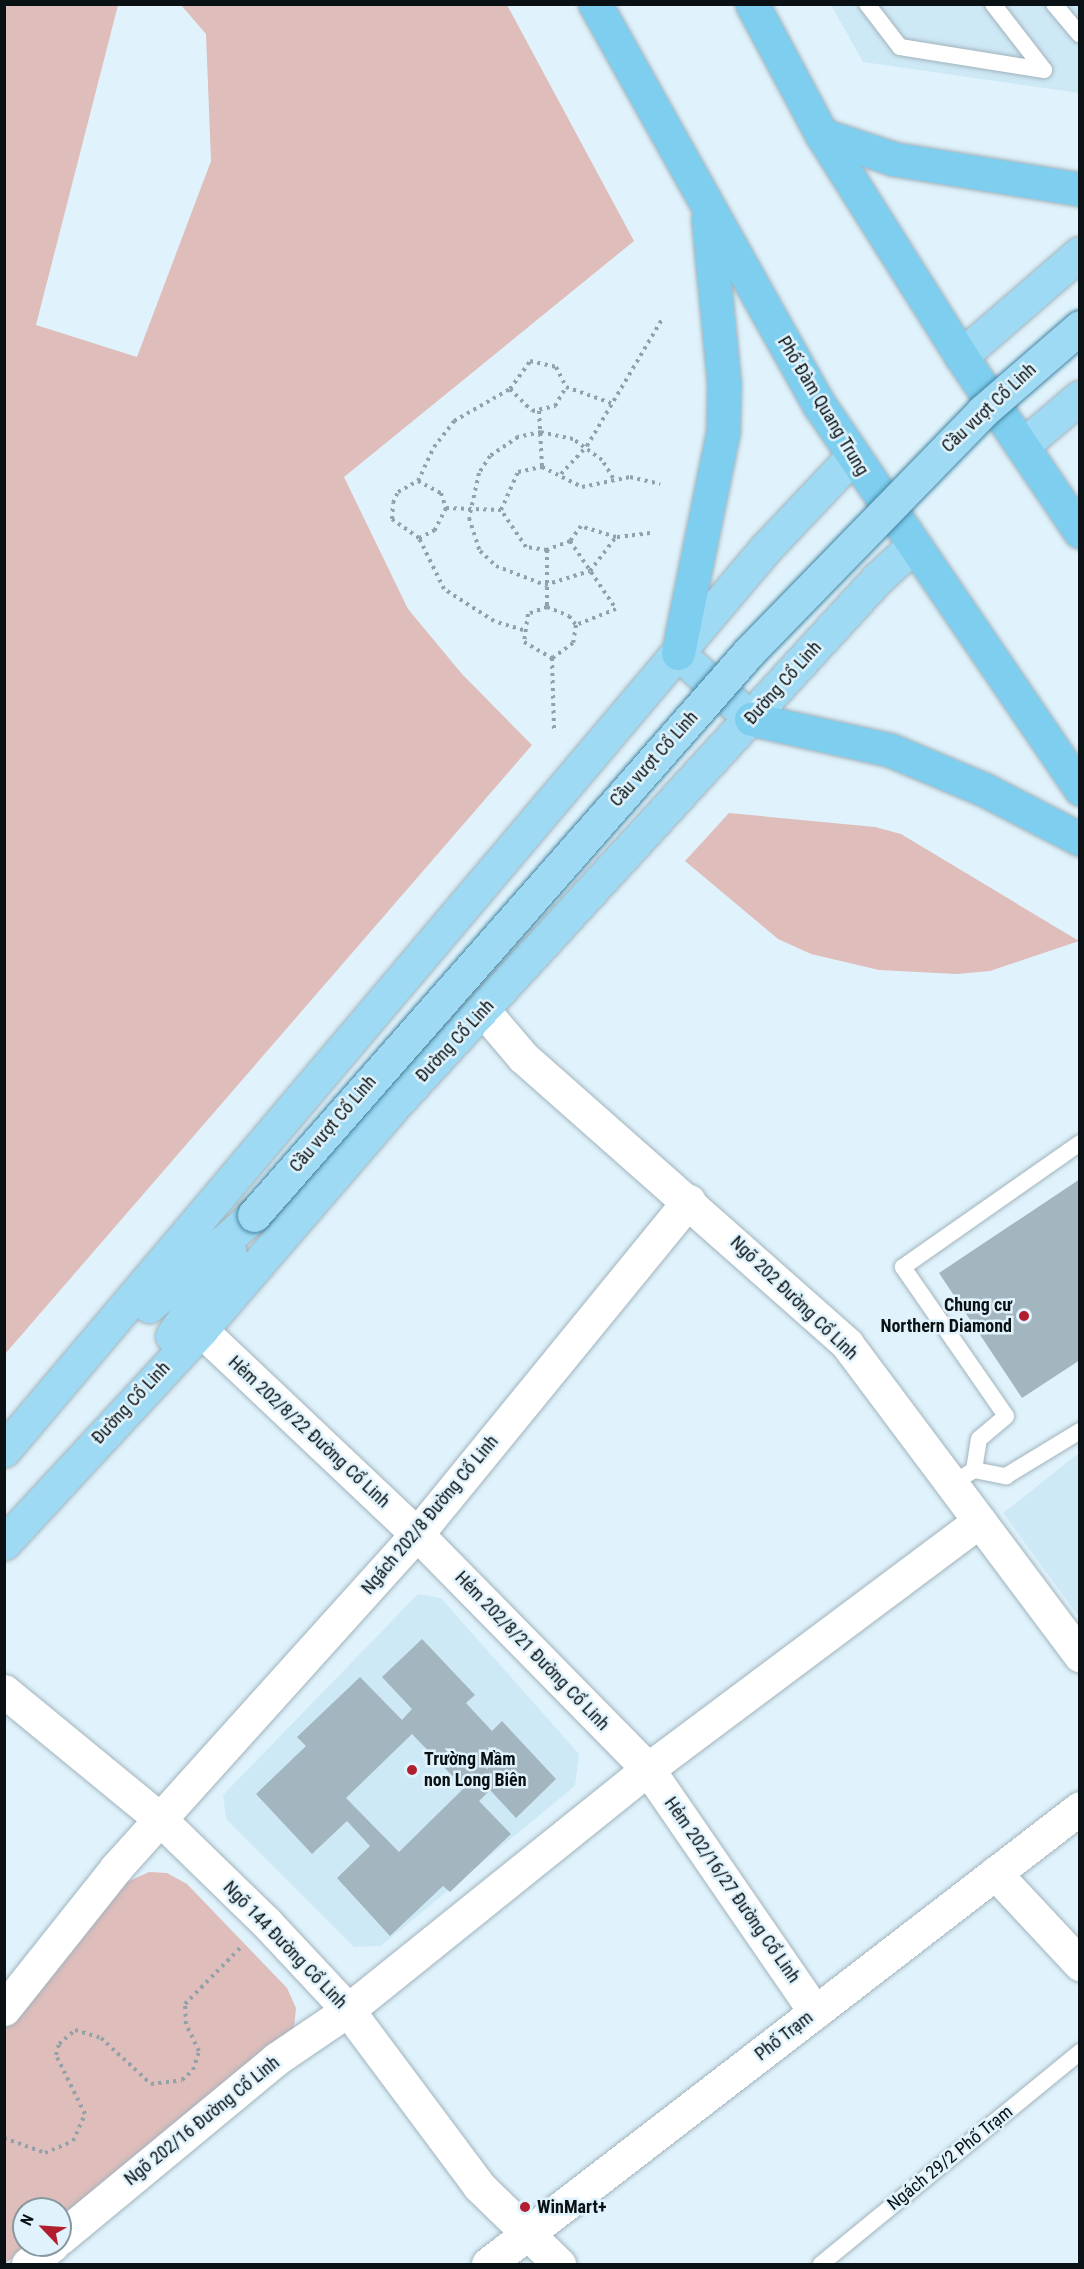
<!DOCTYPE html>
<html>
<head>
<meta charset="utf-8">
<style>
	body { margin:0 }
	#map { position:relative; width:1084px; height:2269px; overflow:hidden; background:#e0f3fc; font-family:"Roboto Condensed",sans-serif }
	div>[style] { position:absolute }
	.built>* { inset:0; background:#cee9f6 }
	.green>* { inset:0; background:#debdbb }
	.building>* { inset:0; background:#a3b5be }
	.path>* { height:4px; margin-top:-2px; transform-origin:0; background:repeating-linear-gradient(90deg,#93a2a9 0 3px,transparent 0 7.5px) }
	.roads { filter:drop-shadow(0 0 2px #a1b3bc) drop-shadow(0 0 2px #a1b3bc) }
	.service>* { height:16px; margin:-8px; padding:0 8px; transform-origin:8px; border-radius:8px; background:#fff }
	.minor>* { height:33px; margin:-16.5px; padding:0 16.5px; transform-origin:16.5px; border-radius:16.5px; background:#fff }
	.tertiary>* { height:33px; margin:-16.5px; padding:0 16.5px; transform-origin:16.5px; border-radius:16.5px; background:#fff }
	.primary>* { height:33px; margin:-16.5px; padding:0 16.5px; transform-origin:16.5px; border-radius:16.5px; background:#9edaf3 }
	.trunk>* { height:33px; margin:-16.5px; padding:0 16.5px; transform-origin:16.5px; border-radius:16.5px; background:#7eceef }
	.bridges { filter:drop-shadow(0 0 2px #4083a0) drop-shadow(0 0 2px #4083a0) }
	.primary-bridge>* { height:33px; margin:-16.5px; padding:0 16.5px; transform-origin:16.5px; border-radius:16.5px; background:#9edaf3 }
	.dots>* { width:16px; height:16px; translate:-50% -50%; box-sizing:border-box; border:3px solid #e0f3fc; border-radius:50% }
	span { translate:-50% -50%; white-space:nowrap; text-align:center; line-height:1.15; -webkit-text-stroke:5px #e0f3fc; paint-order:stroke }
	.street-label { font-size:18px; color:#0a1114 }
	.poi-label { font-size:18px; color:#0a1114; font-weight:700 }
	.right { translate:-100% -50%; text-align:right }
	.left { translate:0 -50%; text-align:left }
	.frame { position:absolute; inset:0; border:6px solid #0a1114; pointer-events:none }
	.north { position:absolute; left:12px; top:2197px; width:60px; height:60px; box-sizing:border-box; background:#e0f3fc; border:2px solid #8a999f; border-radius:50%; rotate:295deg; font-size:16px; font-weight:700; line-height:24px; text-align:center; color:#0a1114 }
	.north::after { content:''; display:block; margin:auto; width:21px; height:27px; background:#b11e2e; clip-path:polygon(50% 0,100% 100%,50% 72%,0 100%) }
</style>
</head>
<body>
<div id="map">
	<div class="built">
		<i style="clip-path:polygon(831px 5px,1079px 5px,1079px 93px,863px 62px)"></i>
		<i style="clip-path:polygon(1079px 1453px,1079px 1617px,1003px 1513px)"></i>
		<i style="clip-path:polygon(418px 1594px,441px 1598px,579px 1754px,575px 1786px,381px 1946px,354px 1947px,226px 1819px,223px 1795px)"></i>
	</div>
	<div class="green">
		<i style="clip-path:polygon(5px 4px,118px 5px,36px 325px,137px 357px,211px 161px,206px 34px,181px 5px,507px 5px,634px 241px,344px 477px,408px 609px,462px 674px,532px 745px,5px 1354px)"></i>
		<i style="clip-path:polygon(729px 813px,875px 827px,901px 834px,1079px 941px,990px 971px,957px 974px,879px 970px,811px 954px,778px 939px,685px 861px)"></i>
		<i style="clip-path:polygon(149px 1872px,167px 1873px,187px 1884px,287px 1988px,296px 2008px,294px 2028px,60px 2222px,60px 2209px,24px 2209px,24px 2245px,32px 2245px,4px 2264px,4px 2027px,116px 1887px)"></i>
	</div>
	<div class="building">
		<i style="clip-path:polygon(1080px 1179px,1080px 1360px,1022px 1398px,939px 1273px)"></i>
		<i style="clip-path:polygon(evenodd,422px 1639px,475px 1695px,466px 1703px,492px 1731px,502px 1721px,556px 1779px,516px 1818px,490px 1790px,479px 1801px,511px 1834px,450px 1892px,443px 1886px,390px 1936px,337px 1878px,370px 1846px,347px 1821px,312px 1854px,256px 1794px,306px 1746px,297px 1737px,360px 1677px,402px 1720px,412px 1709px,382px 1677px,422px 1639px,412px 1734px,464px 1788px,399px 1852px,346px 1798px,412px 1734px)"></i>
	</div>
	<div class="path">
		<i style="left:510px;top:389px;width:31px;rotate:45deg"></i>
		<i style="left:532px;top:411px;width:24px;rotate:-12deg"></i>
		<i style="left:555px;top:406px;width:22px;rotate:-60deg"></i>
		<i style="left:539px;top:411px;width:56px;rotate:86.9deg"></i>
		<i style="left:561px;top:474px;width:38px;rotate:-47deg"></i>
		<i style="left:587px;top:446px;width:147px;rotate:-59.4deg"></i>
		<i style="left:613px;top:478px;width:21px;rotate:-121deg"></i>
		<i style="left:602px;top:460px;width:36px;rotate:-144deg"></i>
		<i style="left:573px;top:439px;width:33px;rotate:-168deg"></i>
		<i style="left:541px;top:432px;width:24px;rotate:168deg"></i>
		<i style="left:518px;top:437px;width:34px;rotate:146deg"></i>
		<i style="left:490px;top:456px;width:20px;rotate:123deg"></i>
		<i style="left:479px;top:473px;width:46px;rotate:102.5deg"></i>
		<i style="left:469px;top:518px;width:35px;rotate:72deg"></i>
		<i style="left:480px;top:551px;width:22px;rotate:43deg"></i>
		<i style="left:496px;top:566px;width:53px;rotate:21.2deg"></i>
		<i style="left:545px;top:585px;width:47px;rotate:-17.3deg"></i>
		<i style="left:590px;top:571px;width:43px;rotate:-52.6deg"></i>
		<i style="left:418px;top:481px;width:26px;rotate:28deg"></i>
		<i style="left:441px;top:493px;width:16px;rotate:72deg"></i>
		<i style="left:446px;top:508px;width:25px;rotate:117deg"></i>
		<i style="left:435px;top:530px;width:18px;rotate:153deg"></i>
		<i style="left:446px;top:508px;width:55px;rotate:2.1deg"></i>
		<i style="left:650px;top:533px;width:34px;rotate:173deg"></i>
		<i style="left:616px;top:537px;width:37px;rotate:-163deg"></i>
		<i style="left:581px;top:526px;width:19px;rotate:126deg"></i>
		<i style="left:570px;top:541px;width:25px;rotate:159deg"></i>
		<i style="left:547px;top:550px;width:21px;rotate:-172deg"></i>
		<i style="left:526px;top:547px;width:45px;rotate:-124deg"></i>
		<i style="left:501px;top:510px;width:42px;rotate:-65.9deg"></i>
		<i style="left:518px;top:472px;width:25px;rotate:-12deg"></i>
		<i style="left:542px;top:467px;width:45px;rotate:26.6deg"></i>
		<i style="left:582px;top:487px;width:49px;rotate:-11.8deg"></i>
		<i style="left:630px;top:477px;width:31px;rotate:13deg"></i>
		<i style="left:570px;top:541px;width:82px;rotate:55.9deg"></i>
		<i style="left:616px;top:609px;width:43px;rotate:158.2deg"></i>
		<i style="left:547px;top:550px;width:57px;rotate:90deg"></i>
		<i style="left:547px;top:607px;width:24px;rotate:22deg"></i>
		<i style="left:569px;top:616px;width:11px;rotate:52deg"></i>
		<i style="left:576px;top:625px;width:18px;rotate:99deg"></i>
		<i style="left:573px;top:643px;width:26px;rotate:144deg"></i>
		<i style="left:552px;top:658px;width:72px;rotate:88.4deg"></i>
		<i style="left:547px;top:607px;width:20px;rotate:160deg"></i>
		<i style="left:528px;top:614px;width:28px;rotate:98deg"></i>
		<i style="left:524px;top:642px;width:32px;rotate:30deg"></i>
		<i style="left:523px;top:630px;width:30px;rotate:-163deg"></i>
		<i style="left:494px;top:621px;width:59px;rotate:-147.4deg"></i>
		<i style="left:444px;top:589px;width:57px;rotate:-116.1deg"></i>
		<i style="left:419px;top:538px;width:33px;rotate:-145deg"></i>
		<i style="left:392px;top:519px;width:16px;rotate:-86deg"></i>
		<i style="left:393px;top:503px;width:12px;rotate:-66deg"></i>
		<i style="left:398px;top:492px;width:23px;rotate:-29deg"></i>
		<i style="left:418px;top:481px;width:38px;rotate:-65deg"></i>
		<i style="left:434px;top:447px;width:33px;rotate:-52deg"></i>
		<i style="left:454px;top:421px;width:64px;rotate:-29.7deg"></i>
		<i style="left:510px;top:389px;width:34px;rotate:-54deg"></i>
		<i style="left:530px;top:361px;width:27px;rotate:13deg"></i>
		<i style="left:556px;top:367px;width:22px;rotate:63deg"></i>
		<i style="left:566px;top:387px;width:48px;rotate:19.6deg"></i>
		<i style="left:4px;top:2138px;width:44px;rotate:20.1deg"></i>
		<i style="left:45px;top:2153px;width:30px;rotate:-23deg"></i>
		<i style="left:73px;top:2141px;width:30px;rotate:-66deg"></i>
		<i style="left:85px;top:2114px;width:66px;rotate:-116.2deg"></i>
		<i style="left:56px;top:2055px;width:11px;rotate:-75deg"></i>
		<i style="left:59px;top:2044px;width:21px;rotate:-41deg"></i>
		<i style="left:75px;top:2030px;width:27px;rotate:17deg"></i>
		<i style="left:101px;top:2038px;width:68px;rotate:42.6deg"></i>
		<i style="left:151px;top:2084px;width:31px;rotate:-7deg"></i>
		<i style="left:182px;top:2080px;width:15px;rotate:-42deg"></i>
		<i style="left:193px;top:2070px;width:20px;rotate:-72deg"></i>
		<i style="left:199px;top:2051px;width:30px;rotate:-116deg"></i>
		<i style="left:186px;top:2024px;width:20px;rotate:-93deg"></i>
		<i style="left:185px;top:2004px;width:81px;rotate:-45.5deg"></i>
	</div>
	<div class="roads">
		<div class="service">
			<i style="left:867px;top:4px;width:54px;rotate:52.5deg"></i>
			<i style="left:900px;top:47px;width:146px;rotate:9.1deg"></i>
			<i style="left:993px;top:4px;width:83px;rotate:52.3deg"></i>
			<i style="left:1054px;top:4px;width:40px;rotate:50deg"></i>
			<i style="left:974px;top:1470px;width:31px;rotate:-81deg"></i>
			<i style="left:979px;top:1439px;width:35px;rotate:-40deg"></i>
			<i style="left:1006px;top:1416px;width:181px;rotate:-124.7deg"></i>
			<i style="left:903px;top:1267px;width:216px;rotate:-35deg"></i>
			<i style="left:966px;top:1475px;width:9px;rotate:-32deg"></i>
			<i style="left:974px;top:1470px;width:33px;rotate:11deg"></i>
			<i style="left:1006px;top:1476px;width:87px;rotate:-31.3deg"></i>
			<i style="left:821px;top:2264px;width:335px;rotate:-39.3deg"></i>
		</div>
		<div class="minor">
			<i style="left:483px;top:1010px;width:62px;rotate:49.6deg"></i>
			<i style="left:523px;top:1057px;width:433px;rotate:41.5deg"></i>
			<i style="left:847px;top:1344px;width:389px;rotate:53.2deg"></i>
			<i style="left:201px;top:1330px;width:297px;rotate:43.4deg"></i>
			<i style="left:417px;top:1534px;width:330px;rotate:45.5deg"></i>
			<i style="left:648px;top:1769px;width:295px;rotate:55.5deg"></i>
			<i style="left:4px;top:1691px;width:205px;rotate:39.4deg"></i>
			<i style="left:162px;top:1821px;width:145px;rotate:44.2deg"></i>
			<i style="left:266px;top:1922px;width:120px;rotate:47deg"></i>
			<i style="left:348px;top:2010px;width:219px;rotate:53.3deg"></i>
			<i style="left:479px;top:2186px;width:112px;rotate:44.3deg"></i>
			<i style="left:995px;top:1873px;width:125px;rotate:47deg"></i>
			<i style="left:4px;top:2009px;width:180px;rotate:-51.5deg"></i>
			<i style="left:116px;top:1868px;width:450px;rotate:-48deg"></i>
			<i style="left:417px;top:1534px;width:430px;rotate:-50.8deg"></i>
			<i style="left:60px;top:2238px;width:281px;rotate:-39.6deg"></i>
			<i style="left:276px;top:2059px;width:87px;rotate:-34.2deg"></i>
			<i style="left:348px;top:2010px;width:385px;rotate:-38.8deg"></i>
			<i style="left:648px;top:1769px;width:414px;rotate:-36.8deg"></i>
			<i style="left:28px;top:2264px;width:31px;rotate:-38deg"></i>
		</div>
		<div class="tertiary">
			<i style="left:488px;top:2264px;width:747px;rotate:-37.61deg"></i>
		</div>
		<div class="primary">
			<i style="left:961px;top:356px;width:157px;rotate:-40.9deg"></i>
			<i style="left:1022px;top:446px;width:76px;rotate:-40.2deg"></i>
			<i style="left:678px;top:653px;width:98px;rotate:42.1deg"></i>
			<i style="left:149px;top:1306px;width:139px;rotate:-40.9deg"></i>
			<i style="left:172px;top:1336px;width:102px;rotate:-55.8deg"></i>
			<i style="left:4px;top:1450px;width:1181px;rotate:-49.81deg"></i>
			<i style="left:766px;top:548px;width:125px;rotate:-46.6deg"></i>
			<i style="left:4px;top:1543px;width:290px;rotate:-47.2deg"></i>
			<i style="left:201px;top:1330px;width:290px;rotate:-49.3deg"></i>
			<i style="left:390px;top:1110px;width:721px;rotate:-47.47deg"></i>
			<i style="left:877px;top:579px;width:49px;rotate:-42.5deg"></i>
		</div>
		<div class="trunk">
			<i style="left:595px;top:4px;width:461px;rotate:60.8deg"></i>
			<i style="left:820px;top:406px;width:463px;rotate:55.8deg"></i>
			<i style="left:752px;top:4px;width:149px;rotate:61.9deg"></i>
			<i style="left:822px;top:135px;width:261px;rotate:57.8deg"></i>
			<i style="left:961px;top:356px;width:212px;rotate:55.9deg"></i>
			<i style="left:822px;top:135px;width:76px;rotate:18.4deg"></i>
			<i style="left:894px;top:159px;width:188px;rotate:9.2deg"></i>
			<i style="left:678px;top:653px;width:227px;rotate:-78.5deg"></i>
			<i style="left:723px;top:431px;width:47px;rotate:-88.8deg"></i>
			<i style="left:724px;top:384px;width:166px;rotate:-95.5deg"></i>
			<i style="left:751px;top:719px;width:142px;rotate:12.6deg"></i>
			<i style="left:890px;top:750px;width:101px;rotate:22.8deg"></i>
			<i style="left:983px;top:789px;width:109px;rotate:27.3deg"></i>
		</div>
	</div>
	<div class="bridges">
		<div class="primary-bridge">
			<i style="left:254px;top:1215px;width:748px;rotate:-48.68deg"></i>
			<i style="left:748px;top:653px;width:336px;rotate:-45.8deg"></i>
			<i style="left:982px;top:412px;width:130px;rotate:-40.9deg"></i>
		</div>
	</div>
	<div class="dots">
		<i style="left:1024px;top:1316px;background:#b11e2e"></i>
		<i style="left:412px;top:1770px;background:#b11e2e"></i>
		<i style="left:525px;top:2207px;background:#b11e2e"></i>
	</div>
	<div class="street-label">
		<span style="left:823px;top:406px;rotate:59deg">Phố Đàm Quang Trung</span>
		<span style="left:989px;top:408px;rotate:-43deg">Cầu vượt Cổ Linh</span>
		<span style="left:783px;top:683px;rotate:-48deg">Đường Cổ Linh</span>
		<span style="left:654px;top:759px;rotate:-48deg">Cầu vượt Cổ Linh</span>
		<span style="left:455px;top:1041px;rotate:-47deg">Đường Cổ Linh</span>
		<span style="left:333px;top:1124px;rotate:-49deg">Cầu vượt Cổ Linh</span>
		<span style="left:794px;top:1298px;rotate:44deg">Ngõ 202 Đường Cổ Linh</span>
		<span style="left:131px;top:1403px;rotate:-47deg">Đường Cổ Linh</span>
		<span style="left:309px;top:1432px;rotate:43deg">Hẻm 202/8/22 Đường Cổ Linh</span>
		<span style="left:430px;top:1515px;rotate:-50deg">Ngách 202/8 Đường Cổ Linh</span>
		<span style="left:532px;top:1651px;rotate:46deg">Hẻm 202/8/21 Đường Cổ Linh</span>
		<span style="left:732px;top:1890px;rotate:55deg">Hẻm 202/16/27 Đường Cổ Linh</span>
		<span style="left:285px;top:1945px;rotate:46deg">Ngõ 144 Đường Cổ Linh</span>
		<span style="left:784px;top:2036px;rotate:-38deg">Phố Trạm</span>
		<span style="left:202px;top:2121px;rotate:-39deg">Ngõ 202/16 Đường Cổ Linh</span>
		<span style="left:950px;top:2158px;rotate:-39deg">Ngách 29/2 Phố Trạm</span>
	</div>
	<div class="poi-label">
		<span class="right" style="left:1012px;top:1316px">Chung cư<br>Northern Diamond</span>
		<span class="left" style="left:424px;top:1770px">Trường Mầm<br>non Long Biên</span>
		<span class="left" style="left:537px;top:2207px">WinMart+</span>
	</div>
	<div class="frame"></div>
	<div class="north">N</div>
</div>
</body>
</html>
